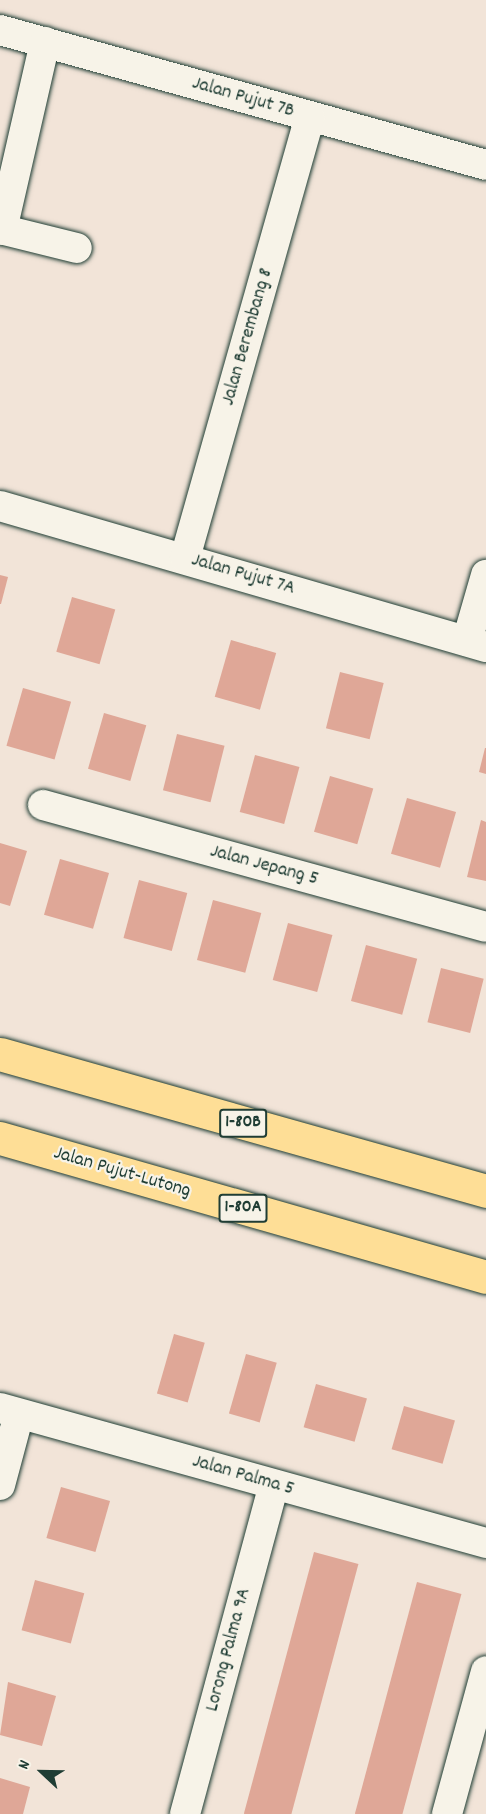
<!DOCTYPE html>
<html>
<head>
<meta charset="utf-8">
<style>
	body { margin:0 }
	#map { position:relative; width:486px; height:1814px; overflow:hidden; background:#f2e4d8; font-family:Dekko,sans-serif }
	div>[style] { position:absolute }
	.building>* { inset:0; background:#dfa797; transform-origin:0 0 }
	.roads { filter:drop-shadow(0 0 2px #1f3d34) drop-shadow(0 0 2px #1f3d34) }
	.minor>* { height:30px; margin:-15px; padding:0 15px; transform-origin:15px; border-radius:15px; background:#f7f3e8 }
	.highway>* { height:33px; margin:-16.5px; padding:0 16.5px; transform-origin:16.5px; border-radius:16.5px; background:#fede96 }
	span { translate:-50% -50%; white-space:nowrap; text-align:center; line-height:1.15; -webkit-text-stroke:4.5px #f7f3e8; paint-order:stroke }
	.shield-label span { padding:2px 4px; background:#f7f3e8; border:2px solid; border-radius:4px; -webkit-text-stroke-width:0 }
	.shield-label { font-size:18px; color:#1f3d34; font-weight:700 }
	.street-label { font-size:20px; color:#1f3d34 }
	.north { position:absolute; left:12px; top:1742px; width:60px; height:60px; -webkit-text-stroke:4px #f7f3e8; paint-order:stroke; rotate:292deg; font-size:16px; font-weight:700; line-height:24px; text-align:center; color:#1f3d34 }
	.north::after { content:''; display:block; margin:auto; width:21px; height:27px; background:#1f3d34; clip-path:polygon(50% 0,100% 100%,50% 72%,0 100%) }
</style>
</head>
<body>
<div id="map">
	<div class="building">
		<i style="clip-path:polygon(0 575px,8px 577px,1px 604px,0 604px)"></i>
		<i style="left:72px;top:597px;width:45px;height:57px;rotate:16deg"></i>
		<i style="left:231px;top:640px;width:47px;height:59px;rotate:16deg"></i>
		<i style="left:340px;top:672px;width:45px;height:58px;rotate:14deg"></i>
		<i style="left:23px;top:688px;width:50px;height:60px;rotate:16deg"></i>
		<i style="left:104px;top:713px;width:44px;height:58px;rotate:16deg"></i>
		<i style="left:177px;top:734px;width:49px;height:58px;rotate:14deg"></i>
		<i style="clip-path:polygon(485px 748px,486px 748px,486px 774px,479px 772px)"></i>
		<i style="left:255px;top:755px;width:46px;height:59px;rotate:15deg"></i>
		<i style="left:330px;top:776px;width:45px;height:58px;rotate:16deg"></i>
		<i style="left:407px;top:798px;width:51px;height:58px;rotate:16deg"></i>
		<i style="clip-path:polygon(481px 820px,486px 822px,486px 881px,467px 877px)"></i>
		<i style="clip-path:polygon(0 843px,27px 851px,10px 906px,0 903px)"></i>
		<i style="left:60px;top:859px;width:51px;height:58px;rotate:16deg"></i>
		<i style="left:139px;top:880px;width:50px;height:60px;rotate:15deg"></i>
		<i style="left:213px;top:900px;width:50px;height:62px;rotate:15deg"></i>
		<i style="left:288px;top:923px;width:46px;height:59px;rotate:15deg"></i>
		<i style="left:366px;top:945px;width:53px;height:58px;rotate:15deg"></i>
		<i style="left:441px;top:968px;width:44px;height:56px;rotate:14deg"></i>
		<i style="left:174px;top:1334px;width:32px;height:62px;rotate:16deg"></i>
		<i style="left:246px;top:1354px;width:32px;height:62px;rotate:16deg"></i>
		<i style="left:316px;top:1384px;width:53px;height:45px;rotate:16deg"></i>
		<i style="left:404px;top:1406px;width:53px;height:45px;rotate:16deg"></i>
		<i style="left:61px;top:1487px;width:51px;height:53px;rotate:16deg"></i>
		<i style="left:314px;top:1552px;width:46px;height:271px;rotate:15deg"></i>
		<i style="left:35px;top:1580px;width:51px;height:52px;rotate:15deg"></i>
		<i style="left:417px;top:1582px;width:46px;height:240px;rotate:15deg"></i>
		<i style="clip-path:polygon(8px 1682px,56px 1696px,42px 1746px,0 1735px)"></i>
		<i style="clip-path:polygon(0 1778px,30px 1787px,23px 1814px,0 1814px)"></i>
	</div>
	<div class="roads">
		<div class="minor">
			<i style="left:0;top:30px;width:504px;rotate:15.52deg"></i>
			<i style="left:0;top:229px;width:79px;rotate:13.9deg"></i>
			<i style="left:2px;top:230px;width:193px;rotate:-77.1deg"></i>
			<i style="left:0;top:506px;width:506px;rotate:16.18deg"></i>
			<i style="left:185px;top:558px;width:458px;rotate:-74.2deg"></i>
			<i style="left:467px;top:641px;width:69px;rotate:-73.9deg"></i>
			<i style="left:43px;top:805px;width:459px;rotate:15.4deg"></i>
			<i style="left:0;top:1408px;width:504px;rotate:15.52deg"></i>
			<i style="left:0;top:1485px;width:73px;rotate:-75deg"></i>
			<i style="left:185px;top:1814px;width:341px;rotate:-74.9deg"></i>
			<i style="left:447px;top:1814px;width:148px;rotate:-74.7deg"></i>
		</div>
		<div class="highway">
			<i style="left:0;top:1054px;width:505px;rotate:15.74deg"></i>
			<i style="left:0;top:1138px;width:505px;rotate:15.96deg"></i>
		</div>
	</div>
	<div class="shield-label">
		<span style="left:243px;top:1123px">1-80B</span>
		<span style="left:243px;top:1208px">1-80A</span>
	</div>
	<div class="street-label">
		<span style="left:243px;top:98px;rotate:16deg">Jalan Pujut 7B</span>
		<span style="left:248px;top:337px;rotate:-74deg">Jalan Berembang 8</span>
		<span style="left:243px;top:575px;rotate:16deg">Jalan Pujut 7A</span>
		<span style="left:264px;top:866px;rotate:15deg">Jalan Jepang 5</span>
		<span style="left:122px;top:1173px;rotate:16deg">Jalan Pujut-Lutong</span>
		<span style="left:243px;top:1476px;rotate:16deg">Jalan Palma 5</span>
		<span style="left:229px;top:1650px;rotate:-75deg">Lorong Palma 9A</span>
	</div>
	<div class="north">N</div>
</div>
</body>
</html>
